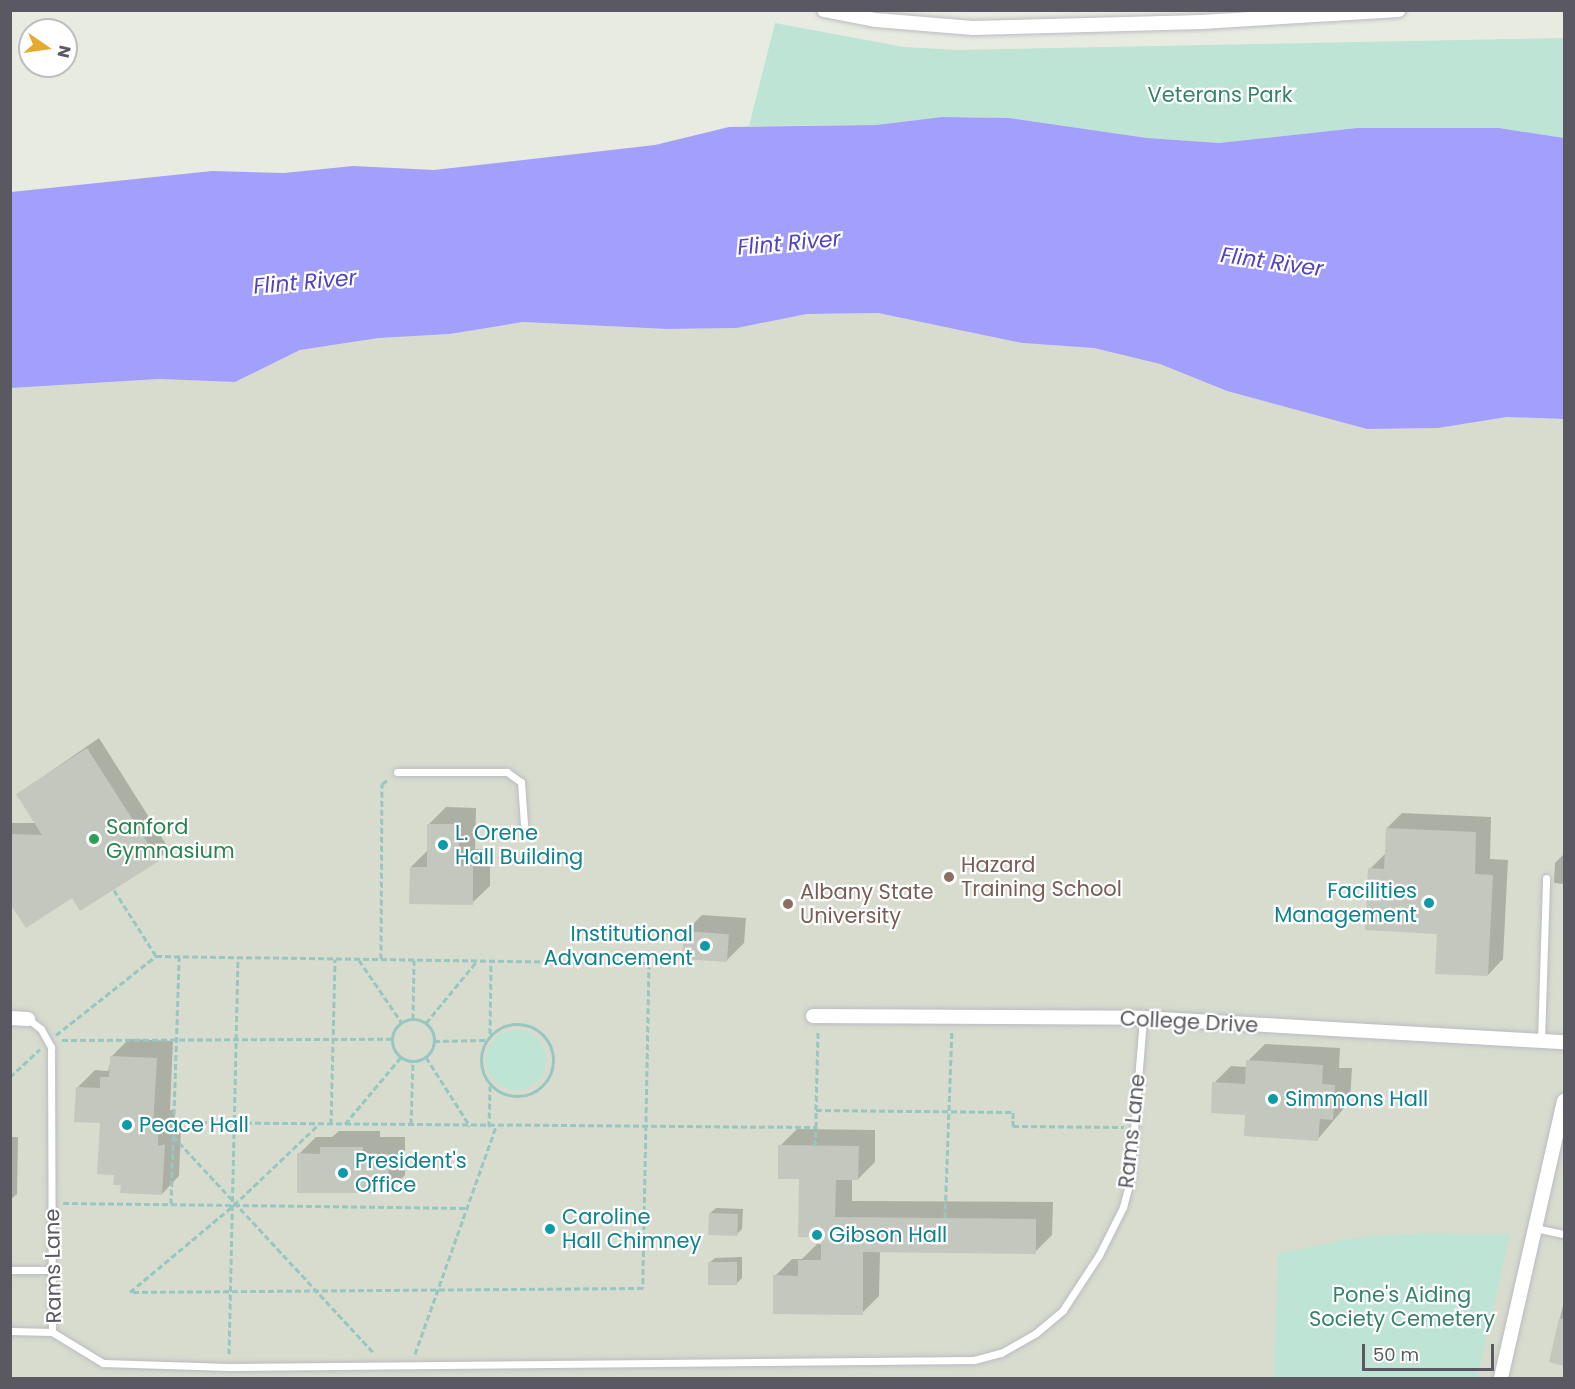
<!DOCTYPE html>
<html>
<head>
<meta charset="utf-8">
<style>
	body { margin:0 }
	#map { position:relative; width:1575px; height:1389px; overflow:hidden; background:#e8ece0; font-family:Poppins,sans-serif }
	div>[style] { position:absolute }
	.education>* { inset:0; background:#d7dcce }
	.green>* { inset:0; background:#bde4d4 }
	.round { border-radius:50% }
	.water>* { inset:0; background:#a39ffd }
	.shadow>* { inset:0; background:#0003 }
	.building>* { inset:0; background:#c4c7bd; transform-origin:0 0 }
	.path>* { height:3px; margin-top:-1.5px; transform-origin:0; background:repeating-linear-gradient(90deg,#98c6c1 0 6px,transparent 0 9px) }
	.path>.ring { margin:-1.5px; padding:0; box-sizing:content-box; background:none; border:3px solid #98c6c1; border-radius:50% }
	.roads { filter:drop-shadow(0 0 2px #bcbbc2) drop-shadow(0 0 2px #bcbbc2) }
	.service>* { height:7px; margin:-3.5px; padding:0 3.5px; transform-origin:3.5px; border-radius:3.5px; background:#fff }
	.minor>* { height:14px; margin:-7px; padding:0 7px; transform-origin:7px; border-radius:7px; background:#fff }
	.dots>* { width:16px; height:16px; translate:-50% -50%; box-sizing:border-box; border:3px solid #fff; border-radius:50% }
	span { translate:-50% -50%; white-space:nowrap; text-align:center; line-height:1.15; -webkit-text-stroke:4.5px #fff; paint-order:stroke }
	.park-label { font-size:21px; color:#368368 }
	.leisure-label { font-size:21px; color:#27864d }
	.left { translate:0 -50%; text-align:left }
	.culture-label { font-size:21px; color:#0d838f }
	.right { translate:-100% -50%; text-align:right }
	.education-label { font-size:21px; color:#785e54 }
	.street-label { font-size:21px; color:#5a5961 }
	.water-label { font-size:22px; color:#5243bf; font-style:italic }
	.frame { position:absolute; inset:0; border:12px solid #5a5961; pointer-events:none }
	.north { position:absolute; left:18px; top:18px; width:60px; height:60px; box-sizing:border-box; background:#fff; border:2px solid #bdbdc0; border-radius:50%; rotate:103deg; font-size:16px; font-weight:700; line-height:24px; text-align:center; color:#5a5961 }
	.north::after { content:''; display:block; margin:auto; width:21px; height:27px; background:#e5ab2e; clip-path:polygon(50% 0,100% 100%,50% 72%,0 100%) }
	.scale { position:absolute; left:1362px; top:1344px; width:132px; height:27px; box-sizing:border-box; border:3px solid #5a5961; border-top:0; padding-left:8px; font-size:18px; line-height:21px; white-space:nowrap; color:#5a5961; -webkit-text-stroke:4px #fff; paint-order:stroke }
</style>
</head>
<body>
<div id="map">
	<div class="education">
		<i style="clip-path:polygon(878px 313px,1022px 343px,1094px 348px,1160px 364px,1227px 391px,1367px 429px,1438px 428px,1507px 417px,1564px 419px,1564px 1378px,11px 1378px,11px 388px,159px 379px,235px 382px,300px 350px,379px 338px,450px 334px,523px 322px,667px 329px,737px 328px,807px 314px)"></i>
	</div>
	<div class="green">
		<i style="clip-path:polygon(775px 23px,904px 47px,958px 50px,1564px 38px,1564px 138px,1499px 128px,1357px 128px,1219px 143px,1147px 138px,1009px 118px,942px 117px,876px 125px,749px 126px)"></i>
		<i class="round" style="left:486px;top:1030px;width:60px;height:60px"></i>
		<i style="clip-path:polygon(1426px 1233px,1510px 1234px,1477px 1378px,1274px 1378px,1278px 1254px,1354px 1238px)"></i>
	</div>
	<div class="water">
		<i style="clip-path:polygon(942px 117px,1009px 118px,1147px 138px,1219px 143px,1357px 128px,1499px 128px,1564px 138px,1564px 419px,1507px 417px,1438px 428px,1367px 429px,1227px 391px,1160px 364px,1094px 348px,1022px 343px,878px 313px,807px 314px,737px 328px,667px 329px,523px 322px,450px 334px,379px 338px,300px 350px,235px 382px,159px 379px,11px 388px,11px 192px,212px 171px,284px 173px,353px 166px,434px 170px,655px 145px,729px 127px,876px 125px)"></i>
	</div>
	<div class="shadow">
		<i style="clip-path:polygon(99px 738px,169px 849px,158px 860px,73px 896px,10px 901px,10px 823px,36px 823px,18px 794px)"></i>
		<i style="clip-path:polygon(446px 807px,476px 808px,475px 849px,490px 849px,490px 886px,472px 903px,411px 867px,428px 850px,429px 824px)"></i>
		<i style="clip-path:polygon(1402px 813px,1491px 817px,1490px 859px,1508px 860px,1503px 959px,1488px 975px,1370px 869px,1386px 853px,1387px 828px)"></i>
		<i style="clip-path:polygon(1564px 854px,1564px 884px,1554px 883px,1555px 863px)"></i>
		<i style="clip-path:polygon(702px 915px,746px 918px,744px 943px,726px 961px,685px 932px)"></i>
		<i style="clip-path:polygon(129px 1039px,173px 1041px,170px 1110px,175px 1110px,174px 1130px,181px 1128px,179px 1176px,162px 1194px,122px 1184px,115px 1173px,101px 1122px,77px 1088px,95px 1070px,108px 1071px,112px 1056px)"></i>
		<i style="clip-path:polygon(1265px 1044px,1340px 1048px,1339px 1068px,1352px 1068px,1350px 1101px,1318px 1139px,1247px 1114px,1214px 1083px,1231px 1066px,1247px 1067px,1248px 1061px)"></i>
		<i style="clip-path:polygon(797px 1129px,875px 1130px,875px 1162px,858px 1179px,852px 1179px,852px 1201px,1053px 1202px,1052px 1235px,1035px 1252px,880px 1251px,879px 1296px,862px 1313px,775px 1276px,792px 1259px,802px 1259px,817px 1244px,822px 1244px,800px 1177px,780px 1146px)"></i>
		<i style="clip-path:polygon(339px 1131px,380px 1131px,380px 1137px,405px 1137px,405px 1175px,388px 1192px,299px 1154px,316px 1137px,332px 1137px)"></i>
		<i style="clip-path:polygon(10px 1137px,18px 1137px,17px 1194px,10px 1200px)"></i>
		<i style="clip-path:polygon(716px 1208px,743px 1209px,742px 1229px,737px 1234px,710px 1213px)"></i>
		<i style="clip-path:polygon(742px 1257px,742px 1278px,737px 1283px,709px 1263px,715px 1258px)"></i>
		<i style="clip-path:polygon(1564px 1301px,1564px 1364px,1550px 1361px)"></i>
	</div>
	<div class="building">
		<i style="clip-path:polygon(87px 748px,159px 861px,80px 911px,72px 898px,26px 928px,10px 904px,10px 834px,42px 835px,16px 794px)"></i>
		<i style="clip-path:polygon(427px 824px,459px 824px,459px 866px,473px 866px,473px 905px,409px 904px,410px 867px,427px 867px)"></i>
		<i style="clip-path:polygon(1386px 828px,1476px 832px,1475px 874px,1493px 875px,1488px 976px,1435px 974px,1437px 934px,1365px 930px,1368px 868px,1384px 869px)"></i>
		<i style="left:684px;top:931px;width:45px;height:28px;rotate:4deg"></i>
		<i style="clip-path:polygon(110px 1056px,157px 1058px,153px 1127px,158px 1127px,158px 1146px,165px 1144px,162px 1195px,120px 1193px,121px 1185px,113px 1185px,114px 1175px,97px 1174px,100px 1123px,74px 1122px,76px 1087px,100px 1088px,100px 1077px,109px 1077px)"></i>
		<i style="clip-path:polygon(1246px 1060px,1323px 1065px,1322px 1084px,1335px 1085px,1333px 1120px,1320px 1119px,1318px 1141px,1244px 1136px,1245px 1115px,1211px 1113px,1212px 1082px,1245px 1084px)"></i>
		<i style="clip-path:polygon(778px 1145px,859px 1146px,858px 1180px,836px 1180px,835px 1217px,1036px 1219px,1036px 1254px,863px 1252px,863px 1315px,773px 1314px,773px 1275px,798px 1276px,798px 1260px,821px 1260px,821px 1238px,798px 1237px,799px 1179px,778px 1179px)"></i>
		<i style="clip-path:polygon(320px 1147px,363px 1147px,363px 1154px,389px 1154px,388px 1193px,297px 1193px,297px 1153px,320px 1154px)"></i>
		<i style="left:709px;top:1213px;width:29px;height:22px;rotate:2deg"></i>
		<i style="left:708px;top:1262px;width:29px;height:23px"></i>
		<i style="clip-path:polygon(1559px 1318px,1564px 1319px,1564px 1366px,1549px 1362px)"></i>
	</div>
	<div class="path">
		<i style="left:114px;top:890px;width:78px;rotate:57.5deg"></i>
		<i style="left:381px;top:959px;width:175px;rotate:-89.7deg"></i>
		<i style="left:382px;top:784px;width:9px;rotate:-36deg"></i>
		<i style="left:359px;top:960px;width:76px;rotate:55.7deg"></i>
		<i style="left:413px;top:1019px;width:59px;rotate:-89deg"></i>
		<i class="ring" style="left:392px;top:1019px;width:39px;height:39px"></i>
		<i style="left:426px;top:1023px;width:80px;rotate:-50.6deg"></i>
		<i class="ring" style="left:481px;top:1024px;width:69px;height:69px"></i>
		<i style="left:490px;top:1034px;width:73px;rotate:-89.2deg"></i>
		<i style="left:56px;top:1035px;width:127px;rotate:-38.3deg"></i>
		<i style="left:156px;top:956px;width:493px;rotate:0.8deg"></i>
		<i style="left:649px;top:963px;width:325px;rotate:91.1deg"></i>
		<i style="left:643px;top:1288px;width:513px;rotate:179.55deg"></i>
		<i style="left:62px;top:1040px;width:331px;rotate:-0.2deg"></i>
		<i style="left:434px;top:1041px;width:52px;rotate:-1.1deg"></i>
		<i style="left:426px;top:1057px;width:82px;rotate:57.5deg"></i>
		<i style="left:10px;top:1077px;width:41px;rotate:-43deg"></i>
		<i style="left:816px;top:1110px;width:79px;rotate:-88.5deg"></i>
		<i style="left:174px;top:1122px;width:642px;rotate:0.45deg"></i>
		<i style="left:816px;top:1127px;width:17px;rotate:-90deg"></i>
		<i style="left:816px;top:1110px;width:197px;rotate:0.6deg"></i>
		<i style="left:1013px;top:1112px;width:14px;rotate:90deg"></i>
		<i style="left:1013px;top:1126px;width:111px;rotate:0.5deg"></i>
		<i style="left:331px;top:1124px;width:165px;rotate:-88.6deg"></i>
		<i style="left:345px;top:1124px;width:87px;rotate:-50.1deg"></i>
		<i style="left:411px;top:1124px;width:63px;rotate:-88.2deg"></i>
		<i style="left:489px;top:1127px;width:41px;rotate:-88.6deg"></i>
		<i style="left:173px;top:1136px;width:297px;rotate:47.2deg"></i>
		<i style="left:815px;top:1146px;width:19px;rotate:-87deg"></i>
		<i style="left:63px;top:1203px;width:404px;rotate:0.7deg"></i>
		<i style="left:171px;top:1204px;width:247px;rotate:-88.1deg"></i>
		<i style="left:945px;top:1218px;width:187px;rotate:-87.9deg"></i>
		<i style="left:130px;top:1292px;width:136px;rotate:-39.9deg"></i>
		<i style="left:234px;top:1205px;width:116px;rotate:-43.6deg"></i>
		<i style="left:229px;top:1354px;width:397px;rotate:-88.7deg"></i>
		<i style="left:415px;top:1354px;width:241px;rotate:-70.4deg"></i>
	</div>
	<div class="roads">
		<div class="service">
			<i style="left:397px;top:772px;width:110px"></i>
			<i style="left:507px;top:772px;width:17px;rotate:36deg"></i>
			<i style="left:521px;top:782px;width:42px;rotate:85.9deg"></i>
			<i style="left:28px;top:1019px;width:16px;rotate:38deg"></i>
			<i style="left:41px;top:1029px;width:21px;rotate:61deg"></i>
			<i style="left:51px;top:1047px;width:285px;rotate:89.8deg"></i>
			<i style="left:1541px;top:1041px;width:163px;rotate:-88.2deg"></i>
			<i style="left:1535px;top:1228px;width:30px;rotate:12deg"></i>
			<i style="left:10px;top:1270px;width:42px"></i>
			<i style="left:10px;top:1331px;width:42px;rotate:1.4deg"></i>
			<i style="left:52px;top:1332px;width:60px;rotate:31.3deg"></i>
			<i style="left:103px;top:1363px;width:126px;rotate:1.8deg"></i>
			<i style="left:229px;top:1367px;width:745px;rotate:-0.54deg"></i>
			<i style="left:974px;top:1360px;width:28px;rotate:-15deg"></i>
			<i style="left:1001px;top:1353px;width:40px;rotate:-29.7deg"></i>
			<i style="left:1036px;top:1333px;width:35px;rotate:-40deg"></i>
			<i style="left:1063px;top:1310px;width:66px;rotate:-56.8deg"></i>
			<i style="left:1099px;top:1255px;width:54px;rotate:-63.4deg"></i>
			<i style="left:1123px;top:1207px;width:28px;rotate:-75deg"></i>
			<i style="left:1130px;top:1180px;width:163px;rotate:-85.4deg"></i>
		</div>
		<div class="minor">
			<i style="left:824px;top:10px;width:53px;rotate:10.9deg"></i>
			<i style="left:876px;top:20px;width:97px;rotate:4.7deg"></i>
			<i style="left:973px;top:28px;width:229px;rotate:-1.5deg"></i>
			<i style="left:1202px;top:22px;width:197px;rotate:-3.5deg"></i>
			<i style="left:813px;top:1016px;width:330px;rotate:0.3deg"></i>
			<i style="left:1143px;top:1018px;width:422px;rotate:3.3deg"></i>
			<i style="left:10px;top:1018px;width:18px;rotate:3deg"></i>
			<i style="left:1501px;top:1378px;width:284px;rotate:-77.2deg"></i>
		</div>
	</div>
	<div class="dots">
		<i style="left:94px;top:839px;background:#2e9e5b"></i>
		<i style="left:443px;top:845px;background:#0f9aa8"></i>
		<i style="left:949px;top:877px;background:#8d6e63"></i>
		<i style="left:1429px;top:903px;background:#0f9aa8"></i>
		<i style="left:788px;top:904px;background:#8d6e63"></i>
		<i style="left:705px;top:946px;background:#0f9aa8"></i>
		<i style="left:1273px;top:1099px;background:#0f9aa8"></i>
		<i style="left:127px;top:1125px;background:#0f9aa8"></i>
		<i style="left:343px;top:1173px;background:#0f9aa8"></i>
		<i style="left:550px;top:1229px;background:#0f9aa8"></i>
		<i style="left:817px;top:1235px;background:#0f9aa8"></i>
	</div>
	<div class="park-label">
		<span style="left:1220px;top:95px">Veterans Park</span>
		<span style="left:1402px;top:1307px">Pone's Aiding<br>Society Cemetery</span>
	</div>
	<div class="leisure-label">
		<span class="left" style="left:106px;top:839px">Sanford<br>Gymnasium</span>
	</div>
	<div class="culture-label">
		<span class="left" style="left:455px;top:845px">L. Orene<br>Hall Building</span>
		<span class="right" style="left:1417px;top:903px">Facilities<br>Management</span>
		<span class="right" style="left:693px;top:946px">Institutional<br>Advancement</span>
		<span class="left" style="left:1285px;top:1099px">Simmons Hall</span>
		<span class="left" style="left:139px;top:1125px">Peace Hall</span>
		<span class="left" style="left:355px;top:1173px">President's<br>Office</span>
		<span class="left" style="left:562px;top:1229px">Caroline<br>Hall Chimney</span>
		<span class="left" style="left:829px;top:1235px">Gibson Hall</span>
	</div>
	<div class="education-label">
		<span class="left" style="left:961px;top:877px">Hazard<br>Training School</span>
		<span class="left" style="left:800px;top:904px">Albany State<br>University</span>
	</div>
	<div class="street-label">
		<span style="left:1189px;top:1022px;rotate:3deg">College Drive</span>
		<span style="left:1132px;top:1131px;rotate:-84deg">Rams Lane</span>
		<span style="left:53px;top:1266px;rotate:-91deg">Rams Lane</span>
	</div>
	<div class="water-label">
		<span style="left:789px;top:243px;rotate:-5deg">Flint River</span>
		<span style="left:1272px;top:262px;rotate:8deg">Flint River</span>
		<span style="left:305px;top:282px;rotate:-5deg">Flint River</span>
	</div>
	<div class="frame"></div>
	<div class="north">N</div>
	<div class="scale">50 m</div>
</div>
</body>
</html>
